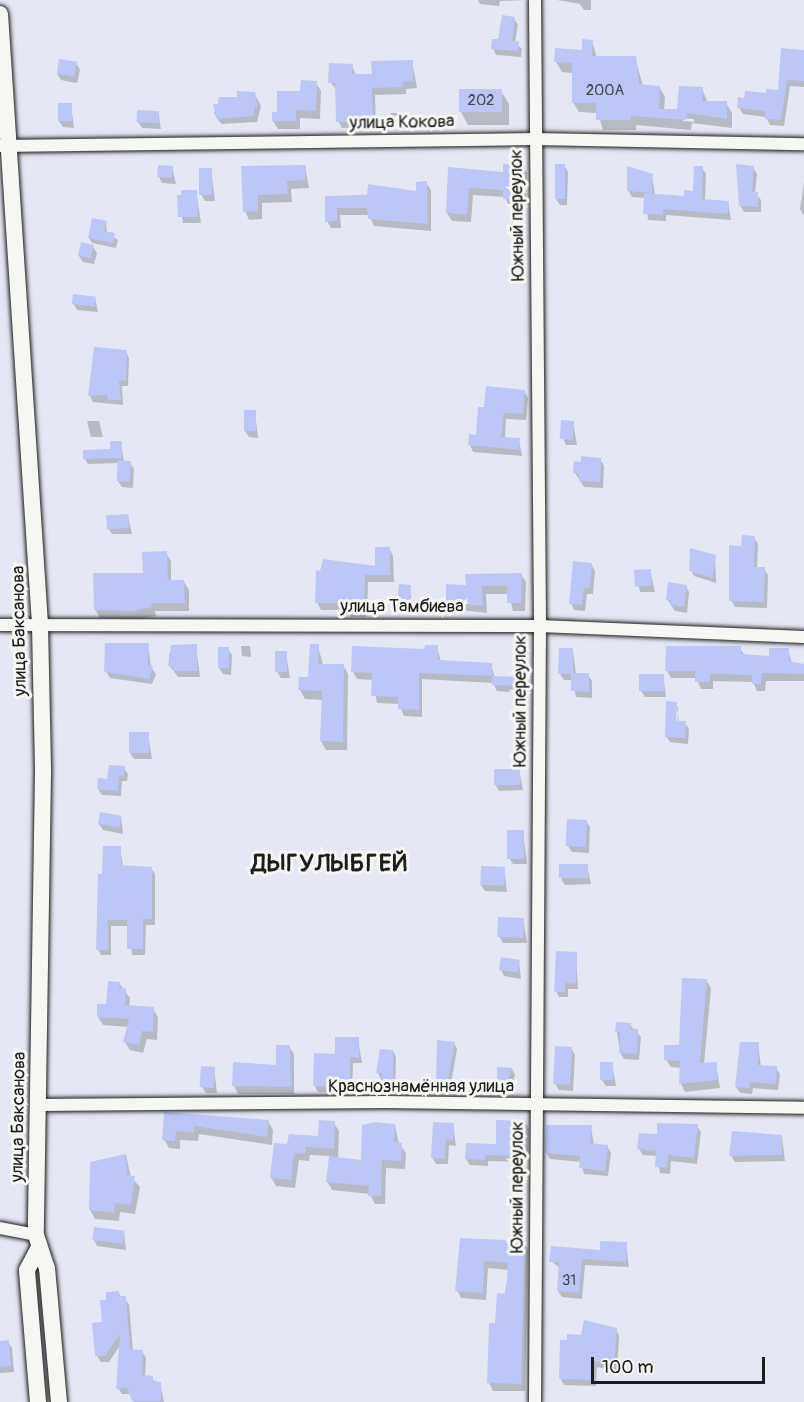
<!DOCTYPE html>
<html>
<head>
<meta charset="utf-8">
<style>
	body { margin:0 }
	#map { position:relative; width:804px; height:1402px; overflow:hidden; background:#e5e8f4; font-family:Pangolin,sans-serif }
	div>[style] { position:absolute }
	.shadow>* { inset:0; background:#0003; transform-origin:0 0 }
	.building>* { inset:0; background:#bcc6f7; transform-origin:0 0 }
	.roads { filter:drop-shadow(0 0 2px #1c1c1c) drop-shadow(0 0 2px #1c1c1c) }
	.street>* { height:12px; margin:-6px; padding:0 6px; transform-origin:6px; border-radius:6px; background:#f6f6f2 }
	.secondary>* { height:16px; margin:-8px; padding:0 8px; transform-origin:8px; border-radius:8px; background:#f6f6f2 }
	span { translate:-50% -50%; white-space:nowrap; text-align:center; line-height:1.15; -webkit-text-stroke:6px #f6f6f2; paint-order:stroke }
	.number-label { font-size:15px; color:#444653 }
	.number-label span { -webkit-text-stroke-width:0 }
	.street-label { font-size:18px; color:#1c1c1c }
	.district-label { font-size:24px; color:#1c1c1c; font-weight:700; letter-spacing:1.5px }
	.scale { position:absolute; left:591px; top:1357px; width:174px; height:27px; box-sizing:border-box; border:3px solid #1c1c1c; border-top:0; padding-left:8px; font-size:18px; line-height:21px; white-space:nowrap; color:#1c1c1c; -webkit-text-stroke:4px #f6f6f2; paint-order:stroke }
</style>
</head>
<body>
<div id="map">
	<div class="shadow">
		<i style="clip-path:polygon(478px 0,525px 0,500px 1px,499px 6px,480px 4px)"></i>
		<i style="clip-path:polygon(557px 0,591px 0,591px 10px,584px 10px,580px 4px)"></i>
		<i style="clip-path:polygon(514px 19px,518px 25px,515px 42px,522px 49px,521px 57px,496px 55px,493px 48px)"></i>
		<i style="clip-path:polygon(evenodd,592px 41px,597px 58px,635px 57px,643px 86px,659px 87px,665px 97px,664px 111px,679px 111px,702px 89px,708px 103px,726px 103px,732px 113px,732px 128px,692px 123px,691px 130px,636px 125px,636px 130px,603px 130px,598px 113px,579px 112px,573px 102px,573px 73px,562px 72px,556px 62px,583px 51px,592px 41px,683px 118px,694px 119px,694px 122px,683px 121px,683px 118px)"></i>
		<i style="clip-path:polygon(804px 51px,804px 87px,790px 86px,784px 126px,770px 125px,766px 117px,743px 114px,739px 108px,779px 91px)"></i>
		<i style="clip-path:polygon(412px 61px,417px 88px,406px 89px,406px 94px,375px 95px,376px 127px,342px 128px,338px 121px,337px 90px,330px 82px,352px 65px,356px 76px,374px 75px)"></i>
		<i style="clip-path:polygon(76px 63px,80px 70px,77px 83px,61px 80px,57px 74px)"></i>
		<i style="clip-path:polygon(316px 83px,321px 91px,320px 119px,300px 118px,300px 129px,278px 129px,273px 121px,279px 113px)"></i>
		<i style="clip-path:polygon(501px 91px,509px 104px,509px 125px,468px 125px,461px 112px)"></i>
		<i style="clip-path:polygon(254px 93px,261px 106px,257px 122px,222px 124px,218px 120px,214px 113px,220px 98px,238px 99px)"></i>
		<i style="clip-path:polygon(71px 105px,74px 128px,63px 127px,59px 121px)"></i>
		<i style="clip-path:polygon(158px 112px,161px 129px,142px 128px,138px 122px)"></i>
		<i style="left:391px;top:113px;width:13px;height:11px"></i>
		<i style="clip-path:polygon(522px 165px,527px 173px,526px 207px,509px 206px,505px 197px,473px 195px,471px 222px,452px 221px,447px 213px,450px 169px,505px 174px)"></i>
		<i style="clip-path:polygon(564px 165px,568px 172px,567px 205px,560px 205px,556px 199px)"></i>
		<i style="clip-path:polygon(172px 167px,176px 184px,162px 183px,159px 177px)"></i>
		<i style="clip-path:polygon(305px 167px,309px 188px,291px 189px,292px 202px,262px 203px,262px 219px,249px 220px,245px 211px,243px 168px)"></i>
		<i style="clip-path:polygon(629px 168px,652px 175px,655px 195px,685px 197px,694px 193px,702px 168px,706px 174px,705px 200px,728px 202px,731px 220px,666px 215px,666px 221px,648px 220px,646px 198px,632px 197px,628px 190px)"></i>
		<i style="clip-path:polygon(753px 168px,757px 174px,755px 193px,761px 200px,761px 212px,744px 212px,740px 205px)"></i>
		<i style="clip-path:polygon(211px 169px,215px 201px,205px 201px,201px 194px)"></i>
		<i style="clip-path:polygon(804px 182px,804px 216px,800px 209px)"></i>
		<i style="clip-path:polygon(426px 183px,431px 190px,431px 231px,374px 226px,369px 215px,340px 215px,341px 228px,331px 228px,327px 221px,326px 197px,417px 192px)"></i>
		<i style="clip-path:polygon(196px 191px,201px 223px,183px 223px,179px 196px)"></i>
		<i style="clip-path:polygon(106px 222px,107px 233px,118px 240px,116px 248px,92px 243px,89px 238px)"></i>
		<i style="clip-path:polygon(93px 247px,97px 253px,94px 264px,83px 262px,79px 256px)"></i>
		<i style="clip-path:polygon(95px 298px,98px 312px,77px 310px,73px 303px)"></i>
		<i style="clip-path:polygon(95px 349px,126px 352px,129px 358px,128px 386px,122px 386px,123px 405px,93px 402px,90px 396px)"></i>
		<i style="clip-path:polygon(524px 391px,528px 398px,526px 420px,506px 419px,505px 438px,519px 440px,522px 456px,473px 452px,470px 445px,477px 437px,486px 409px)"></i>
		<i style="clip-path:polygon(255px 412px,258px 438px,249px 437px,245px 431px)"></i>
		<i style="clip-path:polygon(87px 421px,99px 421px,103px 437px,91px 437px)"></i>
		<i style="clip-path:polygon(573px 422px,577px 445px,566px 445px,563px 438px)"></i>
		<i style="clip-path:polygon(121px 443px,124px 462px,130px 463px,134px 469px,133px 488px,122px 487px,118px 481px,119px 463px,88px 464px,85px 459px,85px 451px,111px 450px)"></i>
		<i style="clip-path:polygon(600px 459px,604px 466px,603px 488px,584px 487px,575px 473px)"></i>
		<i style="clip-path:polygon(128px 516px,132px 534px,112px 534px,108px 528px)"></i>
		<i style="clip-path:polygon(754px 538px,758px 544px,757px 568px,764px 569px,768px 575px,767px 608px,735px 607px,731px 600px,742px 547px)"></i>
		<i style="clip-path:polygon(389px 548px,393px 556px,394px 582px,368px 582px,367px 617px,351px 617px,347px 610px,321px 610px,317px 602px,376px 567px)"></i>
		<i style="clip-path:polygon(166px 553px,171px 561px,171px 582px,184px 582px,189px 590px,189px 611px,155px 611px,156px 616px,138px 619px,100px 618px,95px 609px,144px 575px)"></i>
		<i style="clip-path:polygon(715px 556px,716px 583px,694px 576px,691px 570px)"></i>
		<i style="clip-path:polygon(591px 564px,595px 571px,593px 594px,587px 594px,585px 611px,574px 610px,571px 603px)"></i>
		<i style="clip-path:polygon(650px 570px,655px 592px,640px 592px,636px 571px)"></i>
		<i style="clip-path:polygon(521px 574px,526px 582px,525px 611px,513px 611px,509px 594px,486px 594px,487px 613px,452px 609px,448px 601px,467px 587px)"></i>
		<i style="clip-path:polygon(686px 586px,689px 592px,687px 613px,675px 611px,667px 599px)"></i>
		<i style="clip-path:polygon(410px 587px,412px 610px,403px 609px,399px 603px)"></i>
		<i style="clip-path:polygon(148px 644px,151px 667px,156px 674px,152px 684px,110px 678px,106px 671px)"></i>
		<i style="clip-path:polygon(196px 646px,200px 677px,178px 677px,169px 665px,169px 654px)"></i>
		<i style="clip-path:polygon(241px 646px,250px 646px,251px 657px,242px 656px)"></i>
		<i style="clip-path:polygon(318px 646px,323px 665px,343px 665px,348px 674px,347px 750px,326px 750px,321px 741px,323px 700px,305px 699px,300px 690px,310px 679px)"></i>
		<i style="clip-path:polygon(437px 647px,441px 662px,491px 665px,495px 678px,519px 679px,523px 693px,497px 691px,493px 683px,422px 679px,422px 717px,404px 716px,399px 704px,377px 703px,373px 680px,357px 679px,353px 672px)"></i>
		<i style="clip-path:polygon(220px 648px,228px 649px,232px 655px,231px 675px,223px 674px,219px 668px)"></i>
		<i style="clip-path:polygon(740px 648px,745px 656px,771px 657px,788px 649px,792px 664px,804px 665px,804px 681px,766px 681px,765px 691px,757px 691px,753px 682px,713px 681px,713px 689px,701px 689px,696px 678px,671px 678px,667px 671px)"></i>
		<i style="clip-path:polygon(573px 650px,576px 674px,588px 675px,592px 681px,592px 698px,576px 697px,572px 680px,564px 680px,560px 674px)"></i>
		<i style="clip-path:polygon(286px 653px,290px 678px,281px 678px,277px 672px)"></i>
		<i style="clip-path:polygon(663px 675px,666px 697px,645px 697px,641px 691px)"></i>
		<i style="clip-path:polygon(evenodd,676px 703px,679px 723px,685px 723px,689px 729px,688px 744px,670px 742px,666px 736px,676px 703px,675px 707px,678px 707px,677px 728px,674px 728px,675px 707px)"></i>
		<i style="clip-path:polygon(148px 734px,152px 759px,134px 759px,130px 753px)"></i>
		<i style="clip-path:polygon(124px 768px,128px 774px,127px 781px,122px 781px,121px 796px,102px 795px,98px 789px)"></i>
		<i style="clip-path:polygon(519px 770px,523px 790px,499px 791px,495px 784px)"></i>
		<i style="clip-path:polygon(121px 817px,123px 834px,103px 830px,99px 824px)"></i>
		<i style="clip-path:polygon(586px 821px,590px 827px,589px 853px,572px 852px,568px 846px)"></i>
		<i style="clip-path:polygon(523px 831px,527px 864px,513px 864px,509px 858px)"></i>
		<i style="clip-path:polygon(120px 847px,123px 867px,151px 868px,155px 874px,155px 925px,146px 925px,145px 955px,132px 955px,129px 926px,111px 926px,111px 955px,101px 955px,98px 949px,104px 875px)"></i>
		<i style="clip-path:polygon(587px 865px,591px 884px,565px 885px,561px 879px)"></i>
		<i style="clip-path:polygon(504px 868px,507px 892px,485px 891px,481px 885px)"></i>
		<i style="clip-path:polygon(523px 919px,527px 943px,503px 943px,499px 936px)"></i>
		<i style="clip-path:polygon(576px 953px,578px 989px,568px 989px,568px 997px,559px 997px,556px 991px)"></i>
		<i style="clip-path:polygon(519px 962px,521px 979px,504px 976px,501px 970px)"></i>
		<i style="clip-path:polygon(706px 980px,711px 988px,704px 1064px,716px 1064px,720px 1088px,685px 1092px,681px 1084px,682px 1068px,671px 1067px,666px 1060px,681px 1047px)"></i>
		<i style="clip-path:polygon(119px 983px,130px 998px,129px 1007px,153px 1009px,158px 1017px,157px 1040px,147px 1039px,143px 1053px,130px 1050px,125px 1042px,128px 1027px,103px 1025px,98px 1017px)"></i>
		<i style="clip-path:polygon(630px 1025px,641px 1037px,639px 1060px,624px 1059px,620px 1052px,617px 1032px)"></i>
		<i style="clip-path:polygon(358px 1039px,362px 1063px,353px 1063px,352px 1092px,318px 1092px,314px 1085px,336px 1055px)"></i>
		<i style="clip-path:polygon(454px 1043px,457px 1049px,450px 1090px,441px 1090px,438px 1084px)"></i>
		<i style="clip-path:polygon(758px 1044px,761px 1067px,776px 1068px,780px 1074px,778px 1090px,753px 1088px,752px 1094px,740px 1093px,736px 1087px)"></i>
		<i style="clip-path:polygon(289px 1046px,294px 1054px,294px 1094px,238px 1094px,234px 1086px,277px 1066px)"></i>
		<i style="clip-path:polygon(571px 1048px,575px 1055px,573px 1091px,559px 1090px,555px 1084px)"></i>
		<i style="clip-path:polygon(393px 1051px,396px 1057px,395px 1092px,387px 1092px,378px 1073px)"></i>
		<i style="clip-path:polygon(612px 1063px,616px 1086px,606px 1086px,602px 1080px)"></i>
		<i style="clip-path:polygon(214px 1068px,217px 1093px,206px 1093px,202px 1087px)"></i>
		<i style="clip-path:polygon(512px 1069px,515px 1075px,510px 1090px,502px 1089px,498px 1083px)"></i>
		<i style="clip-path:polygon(166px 1114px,268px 1121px,273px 1130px,272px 1145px,199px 1134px,198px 1141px,180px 1140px,180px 1149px,169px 1148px,164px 1139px)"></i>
		<i style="clip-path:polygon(525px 1122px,529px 1129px,528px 1162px,488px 1161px,488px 1166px,470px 1165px,466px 1159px,497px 1145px)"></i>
		<i style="clip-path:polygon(334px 1123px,339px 1131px,338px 1159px,362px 1162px,395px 1125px,399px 1144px,406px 1153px,405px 1169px,386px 1168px,385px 1204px,375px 1204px,370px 1194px,332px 1190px,327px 1181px,330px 1156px,310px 1155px,309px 1161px,299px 1160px,295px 1188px,276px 1186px,271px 1177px,289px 1146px,319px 1138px)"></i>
		<i style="clip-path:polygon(453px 1124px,456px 1146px,449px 1145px,448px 1164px,436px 1164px,432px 1157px)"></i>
		<i style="clip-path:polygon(697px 1126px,701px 1132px,697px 1164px,671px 1161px,670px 1174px,660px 1173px,657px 1156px,643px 1155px,639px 1149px,658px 1135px)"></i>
		<i style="clip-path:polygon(591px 1127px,594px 1145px,607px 1146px,611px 1153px,608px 1176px,584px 1174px,581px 1162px,550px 1159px,546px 1152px)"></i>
		<i style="clip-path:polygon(734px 1133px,782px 1136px,785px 1161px,735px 1162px,731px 1156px)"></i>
		<i style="clip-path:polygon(126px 1155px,131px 1177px,140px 1187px,135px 1214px,120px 1212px,119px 1221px,95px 1219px,90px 1210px)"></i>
		<i style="clip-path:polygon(124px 1233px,126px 1250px,97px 1246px,94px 1240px)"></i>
		<i style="clip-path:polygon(461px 1239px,524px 1243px,528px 1250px,525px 1391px,493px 1391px,489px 1383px,509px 1270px,488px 1268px,486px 1300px,461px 1298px,457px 1290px)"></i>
		<i style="clip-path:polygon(626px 1244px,629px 1267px,585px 1265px,582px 1299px,562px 1297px,558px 1291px,560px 1268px,551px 1261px)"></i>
		<i style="clip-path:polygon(118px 1293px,129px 1304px,133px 1351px,142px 1351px,146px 1358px,145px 1377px,160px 1383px,164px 1402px,134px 1402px,131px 1394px,122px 1394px,118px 1388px,121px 1344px,109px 1362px,101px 1362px,97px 1356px,108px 1301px)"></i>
		<i style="clip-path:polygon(616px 1329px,619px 1336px,617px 1371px,597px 1367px,596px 1386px,564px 1385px,560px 1378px,568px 1341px)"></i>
		<i style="clip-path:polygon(0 1342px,8px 1342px,12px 1348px,14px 1372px,0 1373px)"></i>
	</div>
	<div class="building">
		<i style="clip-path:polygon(502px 15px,515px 17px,512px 41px,519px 41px,518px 51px,491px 49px,492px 39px,498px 39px)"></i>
		<i style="clip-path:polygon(582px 39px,593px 40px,592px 56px,636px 56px,639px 84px,660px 86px,659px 109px,677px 109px,679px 86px,703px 87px,702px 101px,727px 101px,727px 119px,687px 113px,686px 120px,631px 116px,631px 120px,596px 120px,596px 103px,572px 103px,572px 63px,554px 62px,555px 48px,582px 50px)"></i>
		<i style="clip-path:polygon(781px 48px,804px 50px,804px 81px,787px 80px,781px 120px,765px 119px,765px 111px,737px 108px,738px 97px,744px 98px,745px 91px,766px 93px,766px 89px,778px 90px)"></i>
		<i style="left:59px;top:59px;width:18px;height:15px;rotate:9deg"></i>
		<i style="clip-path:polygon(413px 60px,413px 81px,403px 82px,403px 87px,372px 88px,373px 121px,336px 122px,335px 83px,328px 83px,329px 63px,353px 64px,352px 74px,372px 74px,371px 61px)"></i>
		<i style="clip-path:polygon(301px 80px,317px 81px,316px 111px,296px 110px,296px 121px,272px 121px,272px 112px,277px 112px,277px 91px,300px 91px)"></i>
		<i style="left:502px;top:89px;width:23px;height:43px;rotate:90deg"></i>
		<i style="clip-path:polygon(237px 91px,255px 92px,258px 107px,254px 107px,254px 116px,217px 119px,213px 104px,218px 104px,219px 97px,237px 97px)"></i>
		<i style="left:58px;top:103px;width:14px;height:18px"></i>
		<i style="left:137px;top:110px;width:22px;height:12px;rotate:3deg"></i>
		<i style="clip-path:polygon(503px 164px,523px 164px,523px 199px,503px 199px,503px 190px,469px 188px,467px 215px,446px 213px,448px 167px,503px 172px)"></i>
		<i style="left:555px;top:164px;width:10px;height:35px"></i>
		<i style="clip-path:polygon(736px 164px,754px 166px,752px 192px,758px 192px,758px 207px,739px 206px)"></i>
		<i style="left:158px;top:165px;width:15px;height:12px;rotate:4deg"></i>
		<i style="clip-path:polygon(306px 165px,305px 180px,287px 181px,288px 194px,258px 195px,258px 211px,243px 212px,241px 166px)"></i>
		<i style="clip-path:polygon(627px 166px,653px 174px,652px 193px,627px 191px)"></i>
		<i style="clip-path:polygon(694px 166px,703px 166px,702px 199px,729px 201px,728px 214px,663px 209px,663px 215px,643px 214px,644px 193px,684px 196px,684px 190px,693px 191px)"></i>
		<i style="left:199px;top:168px;width:13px;height:27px"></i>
		<i style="clip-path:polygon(427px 181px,428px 224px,368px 219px,367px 208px,337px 208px,337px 221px,325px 222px,325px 196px,367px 195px,368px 184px,416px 191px,416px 182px)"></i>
		<i style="clip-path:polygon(181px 190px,197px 190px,198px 217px,178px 217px,177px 195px,181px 195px)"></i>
		<i style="clip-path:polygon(92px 218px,107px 221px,104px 231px,115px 233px,113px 243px,88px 238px)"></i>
		<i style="left:81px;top:242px;width:13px;height:14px;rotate:13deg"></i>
		<i style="left:73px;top:294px;width:23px;height:10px;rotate:7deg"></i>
		<i style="clip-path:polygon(94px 347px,127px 350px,126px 381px,119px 380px,121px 400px,108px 400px,107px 395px,88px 396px)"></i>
		<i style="clip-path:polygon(486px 386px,525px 390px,523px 414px,504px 413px,501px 437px,520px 438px,519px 450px,468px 445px,469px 434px,476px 435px,478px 407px,484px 407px)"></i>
		<i style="left:244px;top:410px;width:12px;height:21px"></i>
		<i style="left:561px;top:420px;width:13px;height:19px;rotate:4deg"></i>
		<i style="clip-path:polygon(110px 441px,122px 441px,122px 458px,83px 459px,83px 450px,110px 449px)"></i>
		<i style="clip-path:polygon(581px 456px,601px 458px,600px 482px,579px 481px,579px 474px,573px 473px,574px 461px,581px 462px)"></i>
		<i style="left:118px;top:460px;width:13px;height:21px;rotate:4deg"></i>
		<i style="left:128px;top:514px;width:14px;height:22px;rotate:86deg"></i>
		<i style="clip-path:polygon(742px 535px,755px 536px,754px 567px,765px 567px,764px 602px,729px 601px,729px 545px,741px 546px)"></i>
		<i style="clip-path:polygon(375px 547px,390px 547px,390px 575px,365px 575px,364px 610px,345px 609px,345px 603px,315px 603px,316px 570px,320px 571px,323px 559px,375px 566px)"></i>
		<i style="clip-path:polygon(690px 548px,716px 555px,713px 578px,689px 571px)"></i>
		<i style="clip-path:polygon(167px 551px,168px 580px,184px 580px,185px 603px,151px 603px,152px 607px,133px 611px,94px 610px,93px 573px,143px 573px,142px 552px)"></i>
		<i style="clip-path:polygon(573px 561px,592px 563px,590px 588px,584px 588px,582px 605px,569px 604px)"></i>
		<i style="left:651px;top:569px;width:17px;height:17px;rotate:87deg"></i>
		<i style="clip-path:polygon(522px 573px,521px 603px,507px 603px,507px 586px,482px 586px,483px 606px,446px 602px,446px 584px,466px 585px,465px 574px)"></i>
		<i style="clip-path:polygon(668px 582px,687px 585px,684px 607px,670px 605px,671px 600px,666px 600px)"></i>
		<i style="left:399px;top:584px;width:12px;height:19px;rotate:5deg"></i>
		<i style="clip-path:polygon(105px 643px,149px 643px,148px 665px,153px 666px,149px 679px,104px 672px)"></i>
		<i style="clip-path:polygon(197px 644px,197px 671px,173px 671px,173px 666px,168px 666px,171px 645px)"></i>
		<i style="clip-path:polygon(310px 644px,319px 644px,318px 664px,344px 664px,343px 742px,320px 741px,322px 691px,298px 690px,299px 677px,308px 677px)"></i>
		<i style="clip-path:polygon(425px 645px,438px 645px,438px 660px,492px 663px,492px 676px,419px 673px,419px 710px,398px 709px,398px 697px,371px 696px,372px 673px,351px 672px,352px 646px,424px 649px)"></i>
		<i style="clip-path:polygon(666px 646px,741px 646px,741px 654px,769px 656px,769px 648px,789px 648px,789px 661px,804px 664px,804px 674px,762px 673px,761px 684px,752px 684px,752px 675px,710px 674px,710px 682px,695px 682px,695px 671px,665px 671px)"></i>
		<i style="left:218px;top:647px;width:11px;height:21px"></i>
		<i style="clip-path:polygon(559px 648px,573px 648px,573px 673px,589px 673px,589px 692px,571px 691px,571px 674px,558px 674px)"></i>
		<i style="left:287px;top:651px;width:21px;height:12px;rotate:90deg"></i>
		<i style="left:639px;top:674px;width:25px;height:17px"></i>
		<i style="left:492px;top:676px;width:28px;height:9px;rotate:2deg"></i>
		<i style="clip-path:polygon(666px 701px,677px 702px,676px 721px,686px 721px,685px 738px,665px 737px)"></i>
		<i style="left:129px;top:732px;width:20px;height:21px"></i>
		<i style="clip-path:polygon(109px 765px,125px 766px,124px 776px,119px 775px,118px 791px,97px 789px,98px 778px,107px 779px)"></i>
		<i style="left:494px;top:769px;width:26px;height:16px"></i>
		<i style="left:100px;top:812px;width:22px;height:12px;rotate:10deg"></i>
		<i style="left:567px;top:819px;width:20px;height:27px;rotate:3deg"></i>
		<i style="left:507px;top:830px;width:17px;height:29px"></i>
		<i style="clip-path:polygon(103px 846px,121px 846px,121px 865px,152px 867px,152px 919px,143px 919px,143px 949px,127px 949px,127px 920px,108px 920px,108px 950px,96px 950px,98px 874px,102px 874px)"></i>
		<i style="left:588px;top:864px;width:14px;height:29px;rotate:90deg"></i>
		<i style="left:481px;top:866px;width:24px;height:19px;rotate:2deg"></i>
		<i style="left:498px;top:917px;width:26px;height:20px;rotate:2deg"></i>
		<i style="clip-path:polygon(556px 951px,577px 952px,576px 984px,565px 983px,565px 992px,554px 992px)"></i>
		<i style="left:501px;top:957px;width:19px;height:13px;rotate:9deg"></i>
		<i style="clip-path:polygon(682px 978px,707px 979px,700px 1063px,717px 1062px,717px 1080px,679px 1084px,680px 1061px,664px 1060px,664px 1045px,679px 1045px)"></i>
		<i style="clip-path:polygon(108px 981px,120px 982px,119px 988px,126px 988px,125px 1005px,154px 1007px,153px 1032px,142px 1031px,139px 1045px,123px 1042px,129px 1019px,97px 1017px,97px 1004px,106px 1004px)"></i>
		<i style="clip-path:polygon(616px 1022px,631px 1023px,630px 1029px,638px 1029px,637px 1054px,619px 1053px,620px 1032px,615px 1032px)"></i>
		<i style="clip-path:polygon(335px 1037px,359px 1037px,359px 1058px,350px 1057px,350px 1087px,313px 1086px,314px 1053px,335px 1054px)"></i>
		<i style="clip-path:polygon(437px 1040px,455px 1042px,447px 1085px,436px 1085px)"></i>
		<i style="clip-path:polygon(740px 1042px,759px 1042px,758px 1065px,777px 1066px,776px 1084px,750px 1082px,749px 1088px,735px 1087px)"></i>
		<i style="clip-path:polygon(276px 1045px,290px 1045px,291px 1087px,232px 1086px,233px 1062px,276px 1065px)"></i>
		<i style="left:555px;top:1046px;width:17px;height:38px;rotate:3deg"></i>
		<i style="clip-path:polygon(380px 1049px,393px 1050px,393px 1086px,382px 1086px,382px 1073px,376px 1073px)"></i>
		<i style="left:600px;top:1062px;width:13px;height:18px"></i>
		<i style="left:201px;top:1066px;width:14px;height:21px;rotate:4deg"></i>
		<i style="clip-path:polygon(497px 1067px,512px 1068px,507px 1084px,497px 1084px)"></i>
		<i style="clip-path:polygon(164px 1112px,269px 1120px,267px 1137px,194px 1126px,194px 1133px,176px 1131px,175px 1141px,162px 1140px)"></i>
		<i style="clip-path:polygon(319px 1120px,335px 1121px,334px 1149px,306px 1147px,305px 1154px,294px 1153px,291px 1180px,270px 1178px,274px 1143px,287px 1144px,289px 1134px,318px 1136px)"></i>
		<i style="clip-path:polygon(496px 1120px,526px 1121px,525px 1156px,485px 1155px,485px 1160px,465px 1159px,466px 1143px,496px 1144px)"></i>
		<i style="clip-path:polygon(375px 1122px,395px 1124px,394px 1142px,402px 1143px,401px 1161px,382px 1160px,381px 1196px,368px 1196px,369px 1186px,326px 1182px,329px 1156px,361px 1160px,362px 1125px)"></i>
		<i style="clip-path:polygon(433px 1122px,454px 1123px,453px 1140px,446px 1139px,445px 1159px,431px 1158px)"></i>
		<i style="clip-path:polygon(657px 1123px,698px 1124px,694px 1158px,668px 1155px,667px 1168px,655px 1167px,656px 1151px,637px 1149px,639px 1133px,657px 1134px)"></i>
		<i style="clip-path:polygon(546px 1125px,592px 1125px,590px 1143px,608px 1145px,605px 1171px,579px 1168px,580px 1156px,545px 1153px)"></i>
		<i style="clip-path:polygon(732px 1131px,782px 1135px,782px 1155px,729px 1156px)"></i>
		<i style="clip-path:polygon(126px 1154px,127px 1175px,135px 1176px,131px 1205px,115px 1203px,114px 1213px,89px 1210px,90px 1162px)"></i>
		<i style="left:94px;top:1227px;width:31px;height:13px;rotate:7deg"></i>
		<i style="clip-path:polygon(460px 1238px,525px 1241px,521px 1384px,487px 1383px,489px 1323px,495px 1323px,497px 1293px,506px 1294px,508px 1263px,484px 1261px,483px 1293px,455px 1291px)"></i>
		<i style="clip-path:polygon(600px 1241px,627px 1242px,626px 1262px,582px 1259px,579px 1293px,557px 1291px,559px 1262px,549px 1262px,551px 1246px,600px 1250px)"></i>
		<i style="clip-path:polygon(119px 1291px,119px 1296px,126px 1296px,130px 1349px,143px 1350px,142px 1375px,153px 1376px,153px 1382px,161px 1382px,161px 1401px,132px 1401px,127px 1388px,116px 1389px,120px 1334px,105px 1356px,95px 1356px,92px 1323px,102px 1322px,100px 1300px,106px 1300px,106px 1292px)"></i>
		<i style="clip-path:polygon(584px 1320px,617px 1328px,614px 1365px,594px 1361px,593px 1380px,559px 1379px,560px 1340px,567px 1340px,567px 1334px,581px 1335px)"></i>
		<i style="clip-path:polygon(9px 1340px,11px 1366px,0 1367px,0 1341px)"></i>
	</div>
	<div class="roads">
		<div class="street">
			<i style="left:535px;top:0;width:626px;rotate:89.54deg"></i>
			<i style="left:540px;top:626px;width:776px;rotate:90.37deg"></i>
			<i style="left:0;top:146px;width:535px;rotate:-0.75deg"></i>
			<i style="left:535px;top:139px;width:269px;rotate:1.1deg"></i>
			<i style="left:0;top:625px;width:540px;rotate:0.11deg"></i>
			<i style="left:540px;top:626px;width:264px;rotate:2.4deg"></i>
			<i style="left:39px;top:1105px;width:346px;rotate:-0.5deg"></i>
			<i style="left:385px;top:1102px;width:419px;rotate:0.8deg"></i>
			<i style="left:0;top:1228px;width:37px;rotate:11deg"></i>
		</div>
		<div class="secondary">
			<i style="left:0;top:14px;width:612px;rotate:86.25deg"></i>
			<i style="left:40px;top:625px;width:148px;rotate:88.8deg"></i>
			<i style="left:43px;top:773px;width:462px;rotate:90.9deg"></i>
			<i style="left:36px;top:1235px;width:35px;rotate:72deg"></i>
			<i style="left:47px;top:1268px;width:135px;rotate:84.9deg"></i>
			<i style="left:38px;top:1402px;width:132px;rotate:-94.8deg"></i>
			<i style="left:27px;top:1270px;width:24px;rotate:-62deg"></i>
		</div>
	</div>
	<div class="number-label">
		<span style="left:605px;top:91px">200А</span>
		<span style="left:481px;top:101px">202</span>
		<span style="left:569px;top:1281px">31</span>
	</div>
	<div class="street-label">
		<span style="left:402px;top:123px;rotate:-1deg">улица Кокова</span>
		<span style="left:518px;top:215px;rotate:-91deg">Южный переулок</span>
		<span style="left:402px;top:607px">улица Тамбиева</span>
		<span style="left:20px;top:631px;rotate:-91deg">улица Баксанова</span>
		<span style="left:521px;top:701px;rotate:-90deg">Южный переулок</span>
		<span style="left:421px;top:1087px">Краснознамённая улица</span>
		<span style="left:19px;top:1117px;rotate:-89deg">улица Баксанова</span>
		<span style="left:518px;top:1187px;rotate:-90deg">Южный переулок</span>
	</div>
	<div class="district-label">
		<span style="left:330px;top:864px">ДЫГУЛЫБГЕЙ</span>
	</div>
	<div class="scale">100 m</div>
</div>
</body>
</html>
